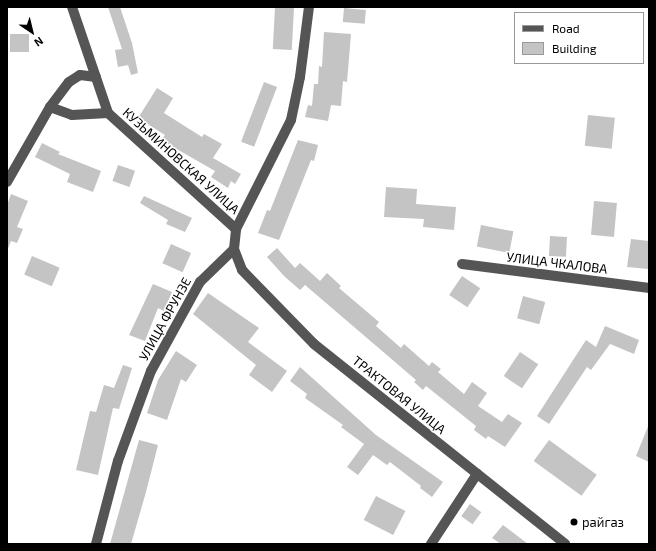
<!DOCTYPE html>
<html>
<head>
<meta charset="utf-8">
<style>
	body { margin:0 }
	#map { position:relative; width:656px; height:551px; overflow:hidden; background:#fff; font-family:"Exo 2",sans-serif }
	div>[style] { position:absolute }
	.building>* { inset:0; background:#c4c4c4; transform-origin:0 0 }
	.minor>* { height:10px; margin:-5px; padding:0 5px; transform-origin:5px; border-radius:5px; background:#555 }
	.dots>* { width:11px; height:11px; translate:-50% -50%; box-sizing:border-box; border:2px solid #fff; border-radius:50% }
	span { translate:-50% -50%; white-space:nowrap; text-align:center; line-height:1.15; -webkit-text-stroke:3px #fff; paint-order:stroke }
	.street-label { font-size:13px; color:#000 }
	.poi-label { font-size:13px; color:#000 }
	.left { translate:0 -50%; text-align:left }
	.frame { position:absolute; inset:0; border:8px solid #000; pointer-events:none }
	.legend { position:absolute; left:514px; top:12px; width:130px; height:52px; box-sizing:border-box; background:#fff; border:1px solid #999; margin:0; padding:5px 7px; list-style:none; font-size:12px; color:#000 }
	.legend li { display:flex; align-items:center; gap:8px; height:20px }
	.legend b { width:20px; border:1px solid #999 }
	.north { position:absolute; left:12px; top:12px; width:40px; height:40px; -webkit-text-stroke:3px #fff; paint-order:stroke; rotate:145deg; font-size:11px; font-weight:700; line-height:16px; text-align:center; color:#000 }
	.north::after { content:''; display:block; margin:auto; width:14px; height:18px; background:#000; clip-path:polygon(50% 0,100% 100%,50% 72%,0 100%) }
</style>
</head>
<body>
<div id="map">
	<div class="building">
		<i style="clip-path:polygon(108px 7px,120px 7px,132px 43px,138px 73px,131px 75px,128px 65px,118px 67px,115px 50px,122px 49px)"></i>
		<i style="left:275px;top:7px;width:19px;height:42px;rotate:3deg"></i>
		<i style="left:344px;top:8px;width:22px;height:14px;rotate:5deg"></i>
		<i style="clip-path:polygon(324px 32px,351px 34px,347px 82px,343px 81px,341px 106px,331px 105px,328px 121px,305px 117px,308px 105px,312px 106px,314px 84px,318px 84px,319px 66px,322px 67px)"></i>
		<i style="left:10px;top:34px;width:19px;height:18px"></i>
		<i style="left:264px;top:82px;width:14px;height:64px;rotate:21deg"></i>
		<i style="clip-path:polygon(157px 88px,173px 98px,164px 113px,202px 137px,204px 134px,222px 144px,213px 158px,241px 174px,235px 184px,231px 181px,228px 188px,211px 177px,215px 171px,161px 140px,165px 135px,138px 118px)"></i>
		<i style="left:588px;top:115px;width:27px;height:31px;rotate:6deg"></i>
		<i style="clip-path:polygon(298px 140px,318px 145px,314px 161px,311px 160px,279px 240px,258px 233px,267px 210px,270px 211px)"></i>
		<i style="clip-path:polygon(42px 143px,60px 152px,58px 154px,101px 171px,93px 192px,67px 182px,70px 174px,35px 157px)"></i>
		<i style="left:118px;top:165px;width:18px;height:17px;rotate:19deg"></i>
		<i style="clip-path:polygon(386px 187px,417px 189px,416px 204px,456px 207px,454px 230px,423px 227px,424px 219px,384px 217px)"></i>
		<i style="clip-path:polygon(11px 194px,28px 201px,17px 227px,23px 229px,17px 243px,11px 241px,7px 251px,7px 205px)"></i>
		<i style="clip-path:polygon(144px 196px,192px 218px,185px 232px,166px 224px,168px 220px,140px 203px)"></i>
		<i style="left:594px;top:201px;width:23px;height:34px;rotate:5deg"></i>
		<i style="left:481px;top:225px;width:33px;height:22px;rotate:11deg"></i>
		<i style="left:550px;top:236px;width:17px;height:20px;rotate:3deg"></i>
		<i style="clip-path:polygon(631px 239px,649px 241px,648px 269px,627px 267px)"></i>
		<i style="left:171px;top:244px;width:22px;height:21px;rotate:24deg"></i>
		<i style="clip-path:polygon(277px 248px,295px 268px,300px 263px,320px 281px,327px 273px,341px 286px,339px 288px,379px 322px,376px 326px,401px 348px,404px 344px,429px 366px,432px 362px,441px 369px,438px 372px,464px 394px,472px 382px,487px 393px,478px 406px,502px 422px,508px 414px,522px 423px,505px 447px,488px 436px,486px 439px,474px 430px,476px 426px,426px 386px,423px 390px,414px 382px,416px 380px,305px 285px,300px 290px,284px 276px,267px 257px)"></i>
		<i style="left:32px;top:256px;width:30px;height:20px;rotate:23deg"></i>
		<i style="left:462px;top:276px;width:22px;height:23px;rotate:34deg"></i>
		<i style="clip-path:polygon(153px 284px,172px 292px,164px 311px,158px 308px,145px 341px,129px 335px)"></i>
		<i style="clip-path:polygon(208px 293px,259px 328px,248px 342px,287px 371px,272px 392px,249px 375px,256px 365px,193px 314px)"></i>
		<i style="left:523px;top:296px;width:23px;height:23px;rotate:15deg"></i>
		<i style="clip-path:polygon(605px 326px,639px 340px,634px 354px,610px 344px,591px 370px,587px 367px,549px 424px,537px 416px,586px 340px,596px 347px)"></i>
		<i style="clip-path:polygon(176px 351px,197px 365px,186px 382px,181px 379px,167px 420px,147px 413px,158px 380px)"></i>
		<i style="left:520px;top:352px;width:22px;height:29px;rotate:34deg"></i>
		<i style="clip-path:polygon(123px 365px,132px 368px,119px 409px,113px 408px,98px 475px,76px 470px,90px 411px,96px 412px,104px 385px,114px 388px)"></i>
		<i style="clip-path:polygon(300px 367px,376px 435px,443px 482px,432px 497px,420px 488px,421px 486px,390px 462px,387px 465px,373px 455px,358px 475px,347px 467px,364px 444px,341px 427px,343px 425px,305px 398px,307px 394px,290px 381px)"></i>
		<i style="clip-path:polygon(649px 424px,649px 462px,636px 456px)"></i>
		<i style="clip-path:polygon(139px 440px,158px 445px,146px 492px,131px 544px,110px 544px)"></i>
		<i style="left:549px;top:440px;width:59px;height:26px;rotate:36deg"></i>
		<i style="left:376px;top:496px;width:33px;height:27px;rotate:27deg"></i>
		<i style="left:470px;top:504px;width:14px;height:15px;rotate:36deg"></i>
		<i style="clip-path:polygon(503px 525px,528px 544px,501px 544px,492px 538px)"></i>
	</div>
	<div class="minor">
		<i style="left:72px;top:7px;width:112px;rotate:71.2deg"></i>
		<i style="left:108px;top:113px;width:173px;rotate:42.2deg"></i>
		<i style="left:50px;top:107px;width:31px;rotate:-53deg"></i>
		<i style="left:69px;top:82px;width:13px;rotate:-32deg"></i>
		<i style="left:80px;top:75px;width:16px;rotate:7deg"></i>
		<i style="left:7px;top:182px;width:86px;rotate:-60.2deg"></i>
		<i style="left:50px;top:107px;width:23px;rotate:20deg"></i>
		<i style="left:72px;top:115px;width:36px;rotate:-3deg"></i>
		<i style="left:234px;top:249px;width:22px;rotate:69deg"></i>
		<i style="left:242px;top:270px;width:103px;rotate:45.8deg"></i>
		<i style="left:314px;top:344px;width:321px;rotate:38.5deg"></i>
		<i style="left:462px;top:264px;width:189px;rotate:7.3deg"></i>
		<i style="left:96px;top:544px;width:86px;rotate:-75.2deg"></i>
		<i style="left:118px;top:461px;width:96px;rotate:-69.9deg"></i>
		<i style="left:151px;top:371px;width:102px;rotate:-61.2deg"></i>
		<i style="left:200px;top:282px;width:47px;rotate:-44.1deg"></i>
		<i style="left:234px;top:249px;width:20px;rotate:-84deg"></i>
		<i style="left:236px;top:229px;width:122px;rotate:-63.2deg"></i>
		<i style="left:291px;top:120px;width:44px;rotate:-78.2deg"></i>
		<i style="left:300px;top:77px;width:71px;rotate:-82.7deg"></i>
		<i style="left:431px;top:544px;width:84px;rotate:-56.7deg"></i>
	</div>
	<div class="dots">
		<i style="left:574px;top:522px;background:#000"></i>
	</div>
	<div class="street-label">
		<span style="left:181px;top:161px;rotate:42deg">КУЗЬМИНОВСКАЯ УЛИЦА</span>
		<span style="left:557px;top:263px;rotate:7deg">УЛИЦА ЧКАЛОВА</span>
		<span style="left:165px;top:319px;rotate:-61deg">УЛИЦА ФРУНЗЕ</span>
		<span style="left:399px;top:395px;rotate:39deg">ТРАКТОВАЯ УЛИЦА</span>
	</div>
	<div class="poi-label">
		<span class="left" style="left:582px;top:522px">райгаз</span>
	</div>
	<div class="frame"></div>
	<ul class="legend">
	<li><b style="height:5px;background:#555"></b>Road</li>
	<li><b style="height:11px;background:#c4c4c4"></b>Building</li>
	</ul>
	<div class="north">N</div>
</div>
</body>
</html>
